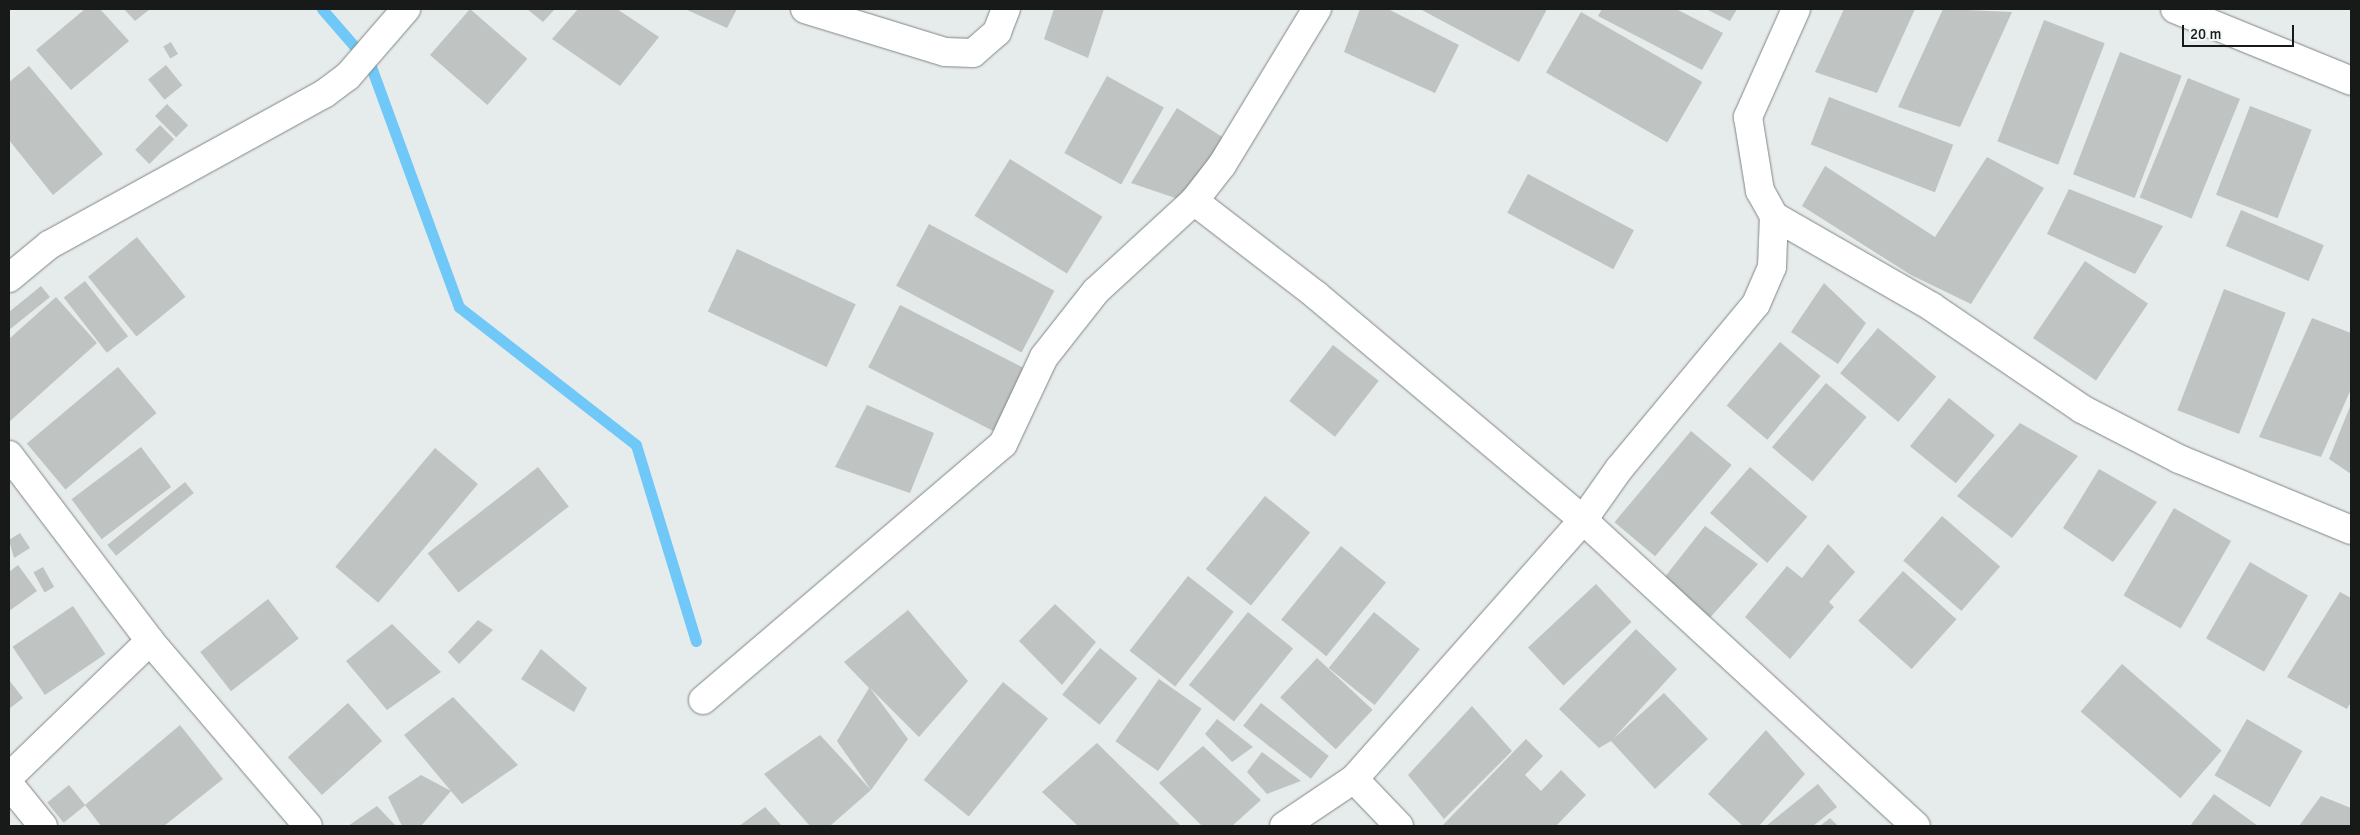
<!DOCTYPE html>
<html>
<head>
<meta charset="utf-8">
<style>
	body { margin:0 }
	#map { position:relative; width:2360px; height:835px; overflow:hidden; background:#e6ebeb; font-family:Signika,sans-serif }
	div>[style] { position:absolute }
	.stream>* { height:11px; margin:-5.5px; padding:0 5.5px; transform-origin:5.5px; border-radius:5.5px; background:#6fc8f7 }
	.building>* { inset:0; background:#bfc4c2; transform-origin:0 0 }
	.roads { filter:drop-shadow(0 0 1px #818685) drop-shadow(0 0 1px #818685) }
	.street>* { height:28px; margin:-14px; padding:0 14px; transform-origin:14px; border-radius:14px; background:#fff }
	span { translate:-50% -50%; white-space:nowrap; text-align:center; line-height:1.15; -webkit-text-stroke:4px #f3f9f8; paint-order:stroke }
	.frame { position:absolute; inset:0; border:10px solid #181a1a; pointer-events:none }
	.scale { position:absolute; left:2182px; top:25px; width:112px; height:22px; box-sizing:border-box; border:2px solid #181a1a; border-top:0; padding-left:6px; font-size:15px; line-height:18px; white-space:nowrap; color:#181a1a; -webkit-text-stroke:4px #f3f9f8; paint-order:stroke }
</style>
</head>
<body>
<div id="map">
	<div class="stream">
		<i style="left:322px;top:9px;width:73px;rotate:48.9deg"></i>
		<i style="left:370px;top:64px;width:259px;rotate:69.9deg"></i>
		<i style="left:459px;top:307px;width:224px;rotate:37.9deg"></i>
		<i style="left:636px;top:445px;width:205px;rotate:73deg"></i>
	</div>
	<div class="building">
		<i style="clip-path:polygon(85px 9px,100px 9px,129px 41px,71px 90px,36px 50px)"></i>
		<i style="clip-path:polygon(124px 9px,150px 9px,135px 21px)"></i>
		<i style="left:470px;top:9px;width:76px;height:61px;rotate:41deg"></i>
		<i style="clip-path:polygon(527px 9px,555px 9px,543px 22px)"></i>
		<i style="clip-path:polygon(578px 9px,617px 9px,659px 37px,620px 86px,552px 39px)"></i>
		<i style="clip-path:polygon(685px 9px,737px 9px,727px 28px)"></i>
		<i style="clip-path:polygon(1054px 9px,1104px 9px,1088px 58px,1044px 39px)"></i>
		<i style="clip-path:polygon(1360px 9px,1388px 9px,1459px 45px,1435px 93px,1344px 52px)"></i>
		<i style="clip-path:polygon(1420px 9px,1547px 9px,1519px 62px)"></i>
		<i style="clip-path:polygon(1602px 9px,1676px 9px,1723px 33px,1702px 70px,1598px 16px)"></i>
		<i style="clip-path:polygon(1706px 9px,1737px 9px,1730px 21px)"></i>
		<i style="clip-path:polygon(1844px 9px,1915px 9px,1877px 93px,1815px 72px)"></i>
		<i style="clip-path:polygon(1943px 9px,2012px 12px,1960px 127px,1898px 107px)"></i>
		<i style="left:1581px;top:12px;width:140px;height:70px;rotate:30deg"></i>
		<i style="left:2044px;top:20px;width:65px;height:130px;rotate:21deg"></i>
		<i style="left:171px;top:42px;width:14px;height:9px;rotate:60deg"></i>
		<i style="left:2120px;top:52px;width:66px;height:131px;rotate:21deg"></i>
		<i style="left:166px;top:65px;width:26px;height:23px;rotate:51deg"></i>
		<i style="clip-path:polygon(29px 66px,103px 154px,53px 195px,9px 140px,9px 82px)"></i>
		<i style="left:1107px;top:76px;width:65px;height:88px;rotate:29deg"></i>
		<i style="left:2188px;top:78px;width:56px;height:129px;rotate:22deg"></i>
		<i style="left:1829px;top:97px;width:133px;height:51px;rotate:21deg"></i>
		<i style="left:167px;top:104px;width:30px;height:17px;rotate:45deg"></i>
		<i style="left:2250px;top:106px;width:66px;height:95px;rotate:21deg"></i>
		<i style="clip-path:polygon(1177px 108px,1227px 140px,1181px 200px,1131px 183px)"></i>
		<i style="left:160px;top:125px;width:20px;height:35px;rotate:45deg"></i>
		<i style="clip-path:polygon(1987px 157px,2044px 188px,1971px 304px,1911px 275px,1802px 206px,1825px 166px,1935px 237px)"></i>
		<i style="left:1010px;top:159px;width:109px;height:67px;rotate:32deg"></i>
		<i style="left:1528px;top:174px;width:120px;height:44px;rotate:28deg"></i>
		<i style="clip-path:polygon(2069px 189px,2163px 226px,2135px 274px,2047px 234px)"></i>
		<i style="left:2241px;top:210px;width:90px;height:39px;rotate:23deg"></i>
		<i style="left:929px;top:224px;width:142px;height:70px;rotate:28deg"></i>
		<i style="left:137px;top:237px;width:77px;height:63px;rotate:51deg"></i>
		<i style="left:737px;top:249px;width:131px;height:69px;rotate:25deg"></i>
		<i style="left:2085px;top:261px;width:76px;height:93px;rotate:34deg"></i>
		<i style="left:85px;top:281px;width:70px;height:27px;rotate:52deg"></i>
		<i style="clip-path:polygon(1824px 283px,1866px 323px,1838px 364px,1791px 332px)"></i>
		<i style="clip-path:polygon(41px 286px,50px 297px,9px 330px,9px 312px)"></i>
		<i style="left:2224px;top:289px;width:66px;height:130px;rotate:21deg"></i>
		<i style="clip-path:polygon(56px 297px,97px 343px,9px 422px,9px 339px)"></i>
		<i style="left:900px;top:305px;width:142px;height:70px;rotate:27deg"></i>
		<i style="clip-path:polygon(2312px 318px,2351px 333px,2351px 389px,2321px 457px,2259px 437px)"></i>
		<i style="left:1878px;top:328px;width:76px;height:59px;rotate:40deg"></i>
		<i style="left:1780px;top:342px;width:53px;height:83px;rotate:40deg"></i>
		<i style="left:1333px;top:345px;width:58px;height:71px;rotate:38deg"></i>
		<i style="left:118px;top:367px;width:60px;height:119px;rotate:50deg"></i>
		<i style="left:1826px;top:383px;width:53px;height:84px;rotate:40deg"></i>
		<i style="left:1949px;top:398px;width:59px;height:62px;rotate:39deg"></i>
		<i style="clip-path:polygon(2351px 404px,2351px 474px,2329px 459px)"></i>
		<i style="clip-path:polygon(867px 405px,934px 433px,910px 493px,835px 467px)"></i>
		<i style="clip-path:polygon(2020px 423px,2078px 456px,2012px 538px,1957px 496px)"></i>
		<i style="left:1691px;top:431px;width:53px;height:119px;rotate:40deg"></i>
		<i style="left:141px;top:447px;width:50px;height:87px;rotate:53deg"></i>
		<i style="left:435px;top:448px;width:56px;height:155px;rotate:40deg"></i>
		<i style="left:538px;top:467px;width:50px;height:140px;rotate:52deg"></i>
		<i style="left:1750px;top:467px;width:76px;height:61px;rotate:41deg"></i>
		<i style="clip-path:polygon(2099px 469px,2157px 502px,2113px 562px,2063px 528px)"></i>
		<i style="left:185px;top:482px;width:14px;height:100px;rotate:51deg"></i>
		<i style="left:1265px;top:496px;width:58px;height:94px;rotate:39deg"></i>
		<i style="left:2174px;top:508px;width:66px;height:101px;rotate:30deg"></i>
		<i style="left:1942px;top:516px;width:77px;height:59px;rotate:41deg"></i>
		<i style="clip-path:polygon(1705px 526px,1758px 564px,1708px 620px,1664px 578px)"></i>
		<i style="clip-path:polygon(20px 533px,30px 548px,14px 558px,9px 540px)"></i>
		<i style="clip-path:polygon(1828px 544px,1855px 572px,1829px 602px,1834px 607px,1790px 659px,1745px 617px,1787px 566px,1802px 578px)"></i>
		<i style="left:1341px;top:546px;width:58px;height:95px;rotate:39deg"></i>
		<i style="left:2250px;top:562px;width:67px;height:88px;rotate:30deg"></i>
		<i style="clip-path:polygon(18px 565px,37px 591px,9px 611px,9px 572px)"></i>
		<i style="left:43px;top:567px;width:23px;height:11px;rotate:61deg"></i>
		<i style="left:1903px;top:571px;width:72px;height:67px;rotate:42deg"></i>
		<i style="left:1188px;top:576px;width:58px;height:95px;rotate:38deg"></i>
		<i style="left:1596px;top:584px;width:52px;height:93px;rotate:47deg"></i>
		<i style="clip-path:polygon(2340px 592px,2351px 598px,2351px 702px,2347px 709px,2287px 677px)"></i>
		<i style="left:268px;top:599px;width:50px;height:86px;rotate:52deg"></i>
		<i style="clip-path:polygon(1055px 604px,1096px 642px,1062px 685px,1019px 641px)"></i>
		<i style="left:73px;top:606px;width:58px;height:73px;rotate:56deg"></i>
		<i style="clip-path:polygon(908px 610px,968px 681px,919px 737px,870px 688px,908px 739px,871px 790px,837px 741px,869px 688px,844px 662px)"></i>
		<i style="left:1248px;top:612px;width:58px;height:94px;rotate:39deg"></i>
		<i style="left:1374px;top:612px;width:59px;height:72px;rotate:39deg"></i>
		<i style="clip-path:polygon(478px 620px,493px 630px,459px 664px,448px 652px)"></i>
		<i style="clip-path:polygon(392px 624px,441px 672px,387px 710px,346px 661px)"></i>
		<i style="clip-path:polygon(1636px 629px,1677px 669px,1613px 739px,1664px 693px,1708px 739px,1655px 789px,1611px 741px,1599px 748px,1559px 709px)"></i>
		<i style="left:1100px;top:648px;width:48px;height:60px;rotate:39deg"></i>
		<i style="clip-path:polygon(541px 649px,587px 688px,574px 712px,521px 679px)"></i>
		<i style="left:1317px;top:658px;width:76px;height:54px;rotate:43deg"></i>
		<i style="left:2122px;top:664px;width:132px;height:63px;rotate:41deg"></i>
		<i style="left:1159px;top:679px;width:52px;height:76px;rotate:35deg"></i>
		<i style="clip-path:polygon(9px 680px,23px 698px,9px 709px)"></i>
		<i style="left:1003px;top:682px;width:58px;height:126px;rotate:39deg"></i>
		<i style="clip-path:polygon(453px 697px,518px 765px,462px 804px,451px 791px,421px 826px,402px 826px,388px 797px,421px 775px,451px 791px,404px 735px)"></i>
		<i style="left:348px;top:703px;width:51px;height:81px;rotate:48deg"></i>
		<i style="left:1261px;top:703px;width:86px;height:29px;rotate:38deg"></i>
		<i style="clip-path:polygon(1472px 706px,1512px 751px,1444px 819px,1408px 775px)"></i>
		<i style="clip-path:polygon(1217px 719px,1253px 747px,1232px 762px,1205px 734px)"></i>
		<i style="left:2247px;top:719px;width:64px;height:65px;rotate:30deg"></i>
		<i style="clip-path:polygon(180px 725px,223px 779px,164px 826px,101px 826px,85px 805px)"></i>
		<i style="clip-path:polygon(1766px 730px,1805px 774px,1759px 826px,1743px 826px,1708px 794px)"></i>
		<i style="clip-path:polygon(820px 735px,871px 790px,830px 826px,810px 826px,764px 774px)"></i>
		<i style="clip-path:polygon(1526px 739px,1543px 756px,1525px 775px,1541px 791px,1561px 770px,1586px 795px,1556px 826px,1442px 826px)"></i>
		<i style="clip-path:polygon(1097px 743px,1181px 826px,1078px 826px,1042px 792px)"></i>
		<i style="clip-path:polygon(1203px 746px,1261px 800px,1232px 826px,1202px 826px,1159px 783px)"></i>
		<i style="clip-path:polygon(1262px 752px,1301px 781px,1267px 794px,1247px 772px)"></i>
		<i style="clip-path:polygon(1818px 784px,1837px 807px,1813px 826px,1766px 826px)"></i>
		<i style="left:69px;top:785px;width:26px;height:28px;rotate:51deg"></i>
		<i style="clip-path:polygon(2214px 794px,2258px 826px,2190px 826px)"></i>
		<i style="clip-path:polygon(2321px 796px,2351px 808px,2351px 826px,2299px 826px)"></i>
		<i style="clip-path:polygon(377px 806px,396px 826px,348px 826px)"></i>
		<i style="clip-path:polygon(765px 807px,782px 826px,739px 826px)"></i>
		<i style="clip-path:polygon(1830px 818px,1838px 826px,1820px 826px)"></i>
	</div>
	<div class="roads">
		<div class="street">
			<i style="left:805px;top:9px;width:146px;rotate:17.1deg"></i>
			<i style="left:945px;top:52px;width:28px;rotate:2deg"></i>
			<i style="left:973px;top:53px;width:32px;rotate:-41deg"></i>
			<i style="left:997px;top:32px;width:25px;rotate:-69deg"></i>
			<i style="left:2175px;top:9px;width:190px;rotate:22.2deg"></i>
			<i style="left:1194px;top:201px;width:154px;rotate:37.6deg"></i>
			<i style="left:1316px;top:295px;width:349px;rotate:40.1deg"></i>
			<i style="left:1583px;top:520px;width:452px;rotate:42.6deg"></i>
			<i style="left:1774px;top:216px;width:182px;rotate:29.9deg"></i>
			<i style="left:1932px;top:307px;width:181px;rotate:34.2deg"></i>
			<i style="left:2082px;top:409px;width:109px;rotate:27.3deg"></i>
			<i style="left:2179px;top:459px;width:186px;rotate:22.4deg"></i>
			<i style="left:9px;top:278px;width:52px;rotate:-39.5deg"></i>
			<i style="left:49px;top:245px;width:314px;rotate:-28.8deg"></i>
			<i style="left:324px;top:94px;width:30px;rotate:-37deg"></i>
			<i style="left:348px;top:76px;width:89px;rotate:-49.1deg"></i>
			<i style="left:9px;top:455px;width:233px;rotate:52.8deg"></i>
			<i style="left:150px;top:641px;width:243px;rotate:49.5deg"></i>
			<i style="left:703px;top:700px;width:394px;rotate:-40.5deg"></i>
			<i style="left:1003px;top:444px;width:96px;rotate:-64.8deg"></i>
			<i style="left:1044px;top:357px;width:84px;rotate:-51.8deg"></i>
			<i style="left:1096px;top:291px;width:133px;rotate:-42.6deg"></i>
			<i style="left:1194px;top:201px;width:46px;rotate:-52.1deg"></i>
			<i style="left:1222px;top:165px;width:183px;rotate:-58.7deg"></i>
			<i style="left:9px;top:777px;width:196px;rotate:-44deg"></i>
			<i style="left:1354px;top:779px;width:65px;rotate:46.2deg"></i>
			<i style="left:9px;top:784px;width:54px;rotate:51deg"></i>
			<i style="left:1284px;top:826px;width:84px;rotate:-33.9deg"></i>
			<i style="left:1354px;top:779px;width:346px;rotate:-48.5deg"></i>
			<i style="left:1583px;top:520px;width:62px;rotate:-54.8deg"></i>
			<i style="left:1619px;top:469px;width:214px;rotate:-50.3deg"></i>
			<i style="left:1756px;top:304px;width:40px;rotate:-66.6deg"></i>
			<i style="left:1772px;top:267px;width:51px;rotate:-87.8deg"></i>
			<i style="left:1774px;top:216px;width:29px;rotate:-119deg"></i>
			<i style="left:1760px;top:191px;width:75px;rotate:-99.2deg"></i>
			<i style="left:1748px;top:117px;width:118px;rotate:-66deg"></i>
		</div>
	</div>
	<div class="frame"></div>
	<div class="scale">20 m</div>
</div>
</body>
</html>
